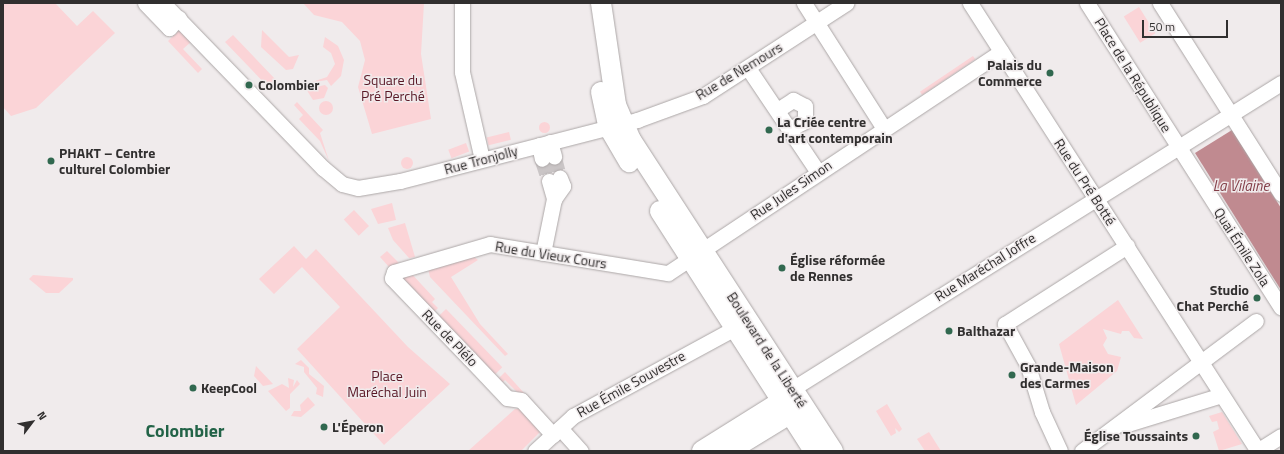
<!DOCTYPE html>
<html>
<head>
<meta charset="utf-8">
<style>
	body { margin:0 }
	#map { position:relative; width:1284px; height:454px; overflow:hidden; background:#f0ebec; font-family:"Titillium Web",sans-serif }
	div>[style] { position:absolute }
	.green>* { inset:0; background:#fbd4d7; transform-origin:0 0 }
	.round { border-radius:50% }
	.water>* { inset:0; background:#c08a90 }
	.minor-tunnel>* { height:15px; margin-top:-7.5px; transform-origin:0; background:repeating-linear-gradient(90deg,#cac5c6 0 15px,transparent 0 23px) }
	.roads { filter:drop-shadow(0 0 1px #aca7a7) drop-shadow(0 0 1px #aca7a7) }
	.minor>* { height:15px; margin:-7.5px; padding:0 7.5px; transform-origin:7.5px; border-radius:7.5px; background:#fff }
	.major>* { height:20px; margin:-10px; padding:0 10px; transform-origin:10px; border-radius:10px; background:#fff }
	.dots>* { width:11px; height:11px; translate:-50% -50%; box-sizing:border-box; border:2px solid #f0ebec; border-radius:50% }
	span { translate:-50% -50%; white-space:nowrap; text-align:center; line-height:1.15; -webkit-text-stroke:3px #f0ebec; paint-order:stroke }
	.poi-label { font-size:14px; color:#312f2f; font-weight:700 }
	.right { translate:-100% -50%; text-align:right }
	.left { translate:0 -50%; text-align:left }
	.street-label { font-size:14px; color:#312f2f }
	.park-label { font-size:14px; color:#591725 }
	.water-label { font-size:15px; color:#833e48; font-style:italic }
	.district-label { font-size:18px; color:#226347; font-weight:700 }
	.frame { position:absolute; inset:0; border:4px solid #312f2f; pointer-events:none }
	.north { position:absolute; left:12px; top:402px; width:40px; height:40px; -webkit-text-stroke:3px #f0ebec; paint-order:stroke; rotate:58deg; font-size:11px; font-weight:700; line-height:16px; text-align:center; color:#312f2f }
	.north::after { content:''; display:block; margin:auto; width:14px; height:18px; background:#312f2f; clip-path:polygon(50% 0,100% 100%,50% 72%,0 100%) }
	.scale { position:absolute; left:1142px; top:20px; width:86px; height:18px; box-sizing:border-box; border:2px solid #312f2f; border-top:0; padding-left:5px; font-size:12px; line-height:14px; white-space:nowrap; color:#312f2f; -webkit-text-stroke:3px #f0ebec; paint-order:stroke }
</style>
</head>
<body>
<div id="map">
	<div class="green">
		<i style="clip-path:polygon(3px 3px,55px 3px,77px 26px,93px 11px,115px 33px,36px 108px,11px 116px,3px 107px)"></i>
		<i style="clip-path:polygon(303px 3px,424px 3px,421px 54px,431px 119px,372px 134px,358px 87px,365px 60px,360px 41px,342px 22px,314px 15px)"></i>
		<i style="left:1139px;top:7px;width:31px;height:18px;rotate:58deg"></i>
		<i style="clip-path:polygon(180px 29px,192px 41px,183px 49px,202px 69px,198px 73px,168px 41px)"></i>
		<i style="clip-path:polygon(262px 30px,289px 57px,299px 55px,293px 69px,286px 70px,261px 47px)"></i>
		<i style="clip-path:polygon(233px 35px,275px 79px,272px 82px,277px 87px,272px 91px,225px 42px)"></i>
		<i style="clip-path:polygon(325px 37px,338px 46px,344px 60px,341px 76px,331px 86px,327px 80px,309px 83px,327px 77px,335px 64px,331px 53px,323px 47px)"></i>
		<i style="left:973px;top:56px;width:4px;height:64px;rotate:56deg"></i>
		<i style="clip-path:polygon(325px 85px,328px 88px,324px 98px,313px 100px,306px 89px)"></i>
		<i class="round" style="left:319px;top:101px;width:14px;height:14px"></i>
		<i style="clip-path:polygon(297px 102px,323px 130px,320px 133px,329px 161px,320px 141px,299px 119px,303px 115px,294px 105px)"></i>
		<i class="round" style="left:538.5px;top:121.5px;width:11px;height:11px"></i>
		<i style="left:509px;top:132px;width:8px;height:23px;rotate:76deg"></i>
		<i style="left:466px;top:143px;width:9px;height:19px;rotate:69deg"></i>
		<i class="round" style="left:401px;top:157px;width:12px;height:12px"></i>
		<i style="clip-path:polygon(392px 203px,396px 220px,378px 224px,371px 209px)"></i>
		<i style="left:354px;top:210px;width:22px;height:14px;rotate:47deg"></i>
		<i style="clip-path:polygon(405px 223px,415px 257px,409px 258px,393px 240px,388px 228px)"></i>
		<i style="clip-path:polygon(294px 246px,306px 259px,316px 249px,408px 347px,450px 384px,384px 445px,297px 349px,340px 307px,302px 267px,274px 294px,259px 279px)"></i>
		<i style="clip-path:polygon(387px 251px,400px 264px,389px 267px,380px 257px)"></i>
		<i style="clip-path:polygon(473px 256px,478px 260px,451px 277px,480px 324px,508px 354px,505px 356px,430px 277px,428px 269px)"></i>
		<i style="clip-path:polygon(409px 271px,435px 299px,432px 302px,438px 308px,433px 313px,401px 279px)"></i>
		<i style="clip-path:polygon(33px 275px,73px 278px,73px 280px,59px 293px,46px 293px,29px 279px)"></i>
		<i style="clip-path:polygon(1118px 300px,1143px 339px,1134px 338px,1129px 331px,1122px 331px,1121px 334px,1103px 329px,1107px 338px,1103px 345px,1108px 354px,1121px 357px,1117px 371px,1076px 405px,1059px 344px)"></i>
		<i style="left:446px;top:309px;width:81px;height:11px;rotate:46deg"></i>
		<i style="clip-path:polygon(301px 360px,309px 368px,309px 374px,324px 386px,323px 397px,316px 394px,317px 388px,304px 372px,304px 367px,295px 364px)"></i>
		<i style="clip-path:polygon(256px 366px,273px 384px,263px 386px,254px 376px)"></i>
		<i style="clip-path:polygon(505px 372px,525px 394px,522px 397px,505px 380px,501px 384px,497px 380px)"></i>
		<i style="clip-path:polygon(288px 378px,294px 380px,293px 387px,297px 380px,300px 384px,290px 394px,290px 408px,286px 411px,268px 391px,282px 384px,289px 388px)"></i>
		<i style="clip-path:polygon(308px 397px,315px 405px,301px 417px,291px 416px,294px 411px,301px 411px,300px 405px)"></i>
		<i style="clip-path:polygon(887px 404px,902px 429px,899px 432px,895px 428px,896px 433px,891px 436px,876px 411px)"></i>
		<i style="clip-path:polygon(515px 409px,520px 409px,540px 432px,521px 451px,468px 451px)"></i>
		<i style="clip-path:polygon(1222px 412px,1242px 444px,1219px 451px,1213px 432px,1219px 429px,1217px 421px,1212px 422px,1209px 416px)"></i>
		<i style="clip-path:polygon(929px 432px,941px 451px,925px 451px,917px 439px)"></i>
	</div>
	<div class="water">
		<i style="clip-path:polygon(1232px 130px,1281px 208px,1281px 290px,1195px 153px)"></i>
	</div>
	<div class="minor-tunnel">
		<i style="left:554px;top:156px;width:23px;rotate:75deg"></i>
		<i style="left:542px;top:159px;width:23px;rotate:72deg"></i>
	</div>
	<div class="roads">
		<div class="minor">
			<i style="left:145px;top:3px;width:35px;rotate:46deg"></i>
			<i style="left:169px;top:28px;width:14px;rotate:-45deg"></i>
			<i style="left:163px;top:3px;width:230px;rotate:45.9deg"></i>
			<i style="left:323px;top:168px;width:25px;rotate:40deg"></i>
			<i style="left:342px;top:184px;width:16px;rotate:14deg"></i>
			<i style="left:358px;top:188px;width:43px;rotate:-9.5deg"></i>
			<i style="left:400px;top:181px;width:245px;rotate:-14.4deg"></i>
			<i style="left:637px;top:120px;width:70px;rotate:-20deg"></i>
			<i style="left:703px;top:96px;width:171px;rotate:-33deg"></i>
			<i style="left:462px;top:3px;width:69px;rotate:90deg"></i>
			<i style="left:462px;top:72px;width:89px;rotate:77.1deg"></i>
			<i style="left:804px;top:3px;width:147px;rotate:57.5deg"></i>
			<i style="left:970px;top:3px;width:533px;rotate:57.26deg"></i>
			<i style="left:1087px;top:3px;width:361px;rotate:57.5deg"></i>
			<i style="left:1160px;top:3px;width:226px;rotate:57.6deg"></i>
			<i style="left:748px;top:68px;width:125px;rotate:56.1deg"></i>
			<i style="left:779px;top:109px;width:17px;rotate:-33deg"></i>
			<i style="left:793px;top:100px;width:13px;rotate:27deg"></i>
			<i style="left:805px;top:106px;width:15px;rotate:90deg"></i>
			<i style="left:805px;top:121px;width:16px;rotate:153deg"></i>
			<i style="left:550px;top:142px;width:15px;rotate:74deg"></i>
			<i style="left:539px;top:145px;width:14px;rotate:78deg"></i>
			<i style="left:549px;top:181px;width:19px;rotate:74deg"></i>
			<i style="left:543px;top:253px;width:55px;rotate:-78.5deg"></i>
			<i style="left:554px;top:199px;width:16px;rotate:-55deg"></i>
			<i style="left:563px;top:186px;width:9px;rotate:-111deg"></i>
			<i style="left:792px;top:389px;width:577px;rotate:-32.04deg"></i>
			<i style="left:1124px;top:425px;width:102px;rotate:-17deg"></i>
			<i style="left:560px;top:428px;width:31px;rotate:48deg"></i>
			<i style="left:553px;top:435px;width:47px;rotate:-132.4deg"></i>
			<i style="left:521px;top:400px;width:14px;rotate:-172deg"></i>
			<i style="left:507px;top:398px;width:55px;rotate:-133.5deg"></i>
			<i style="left:469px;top:358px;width:111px;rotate:-133.9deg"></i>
			<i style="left:392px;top:278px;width:6px;rotate:-72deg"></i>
			<i style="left:394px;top:272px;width:100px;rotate:-16.3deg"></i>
			<i style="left:490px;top:244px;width:180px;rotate:9.3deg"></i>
			<i style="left:668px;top:273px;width:400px;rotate:-33.6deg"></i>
			<i style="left:535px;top:451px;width:52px;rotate:-42.6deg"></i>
			<i style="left:573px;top:416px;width:184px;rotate:-28.5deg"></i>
			<i style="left:1060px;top:451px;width:43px;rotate:-114.8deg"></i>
			<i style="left:1042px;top:412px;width:48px;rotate:-106.9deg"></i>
			<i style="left:1028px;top:366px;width:48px;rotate:-118.7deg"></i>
			<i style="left:1005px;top:324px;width:145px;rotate:-32.6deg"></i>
			<i style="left:1082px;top:451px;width:217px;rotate:-36.8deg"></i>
			<i style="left:1257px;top:451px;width:28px;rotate:-32deg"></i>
		</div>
		<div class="major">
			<i style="left:601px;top:3px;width:103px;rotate:81.6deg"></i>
			<i style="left:616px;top:105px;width:38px;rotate:67deg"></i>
			<i style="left:631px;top:140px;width:371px;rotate:57deg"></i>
			<i style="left:601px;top:92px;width:35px;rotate:78deg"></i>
			<i style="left:608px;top:126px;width:42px;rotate:59.7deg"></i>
			<i style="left:660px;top:211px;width:285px;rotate:57.3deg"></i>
			<i style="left:702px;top:451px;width:92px;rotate:-32.1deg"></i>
			<i style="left:729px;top:451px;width:69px;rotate:-31.4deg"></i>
		</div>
	</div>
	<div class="dots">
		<i style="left:1050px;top:73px;background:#31684f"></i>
		<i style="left:249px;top:85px;background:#31684f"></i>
		<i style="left:769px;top:130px;background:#31684f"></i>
		<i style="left:51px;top:161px;background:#31684f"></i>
		<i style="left:782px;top:268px;background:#31684f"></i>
		<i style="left:1257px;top:298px;background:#31684f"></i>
		<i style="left:949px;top:331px;background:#31684f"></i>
		<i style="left:1012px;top:375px;background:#31684f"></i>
		<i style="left:193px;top:388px;background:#31684f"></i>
		<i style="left:324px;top:427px;background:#31684f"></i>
		<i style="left:1196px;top:436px;background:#31684f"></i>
	</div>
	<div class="poi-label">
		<span class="right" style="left:1042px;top:73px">Palais du<br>Commerce</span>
		<span class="left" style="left:258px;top:85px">Colombier</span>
		<span class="left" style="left:777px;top:130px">La Criée centre<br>d'art contemporain</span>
		<span class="left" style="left:59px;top:161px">PHAKT – Centre<br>culturel Colombier</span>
		<span class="left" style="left:790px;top:268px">Église réformée<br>de Rennes</span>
		<span class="right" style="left:1249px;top:298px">Studio<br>Chat Perché</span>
		<span class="left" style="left:957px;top:331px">Balthazar</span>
		<span class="left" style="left:1020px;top:375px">Grande-Maison<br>des Carmes</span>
		<span class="left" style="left:201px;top:388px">KeepCool</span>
		<span class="left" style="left:332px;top:427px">L'Éperon</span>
		<span class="right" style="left:1188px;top:436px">Église Toussaints</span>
	</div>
	<div class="street-label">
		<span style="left:739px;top:71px;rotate:-31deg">Rue de Nemours</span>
		<span style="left:1133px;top:75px;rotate:58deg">Place de la République</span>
		<span style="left:481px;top:160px;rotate:-15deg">Rue Tronjolly</span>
		<span style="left:1085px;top:182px;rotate:57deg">Rue du Pré Botté</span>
		<span style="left:791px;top:190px;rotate:-34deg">Rue Jules Simon</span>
		<span style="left:1242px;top:247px;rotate:57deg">Quai Émile Zola</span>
		<span style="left:551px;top:255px;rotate:9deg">Rue du Vieux Cours</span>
		<span style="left:985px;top:267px;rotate:-32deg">Rue Maréchal Joffre</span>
		<span style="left:450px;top:338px;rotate:46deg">Rue de Plélo</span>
		<span style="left:767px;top:350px;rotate:57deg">Boulevard de la Liberté</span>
		<span style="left:631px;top:384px;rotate:-29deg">Rue Émile Souvestre</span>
	</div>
	<div class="park-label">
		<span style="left:393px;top:88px">Square du<br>Pré Perché</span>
		<span style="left:387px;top:384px">Place<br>Maréchal Juin</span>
	</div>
	<div class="water-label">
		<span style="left:1241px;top:186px">La Vilaine</span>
	</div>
	<div class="district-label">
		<span style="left:185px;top:431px">Colombier</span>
	</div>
	<div class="frame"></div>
	<div class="north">N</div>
	<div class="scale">50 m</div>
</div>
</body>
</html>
